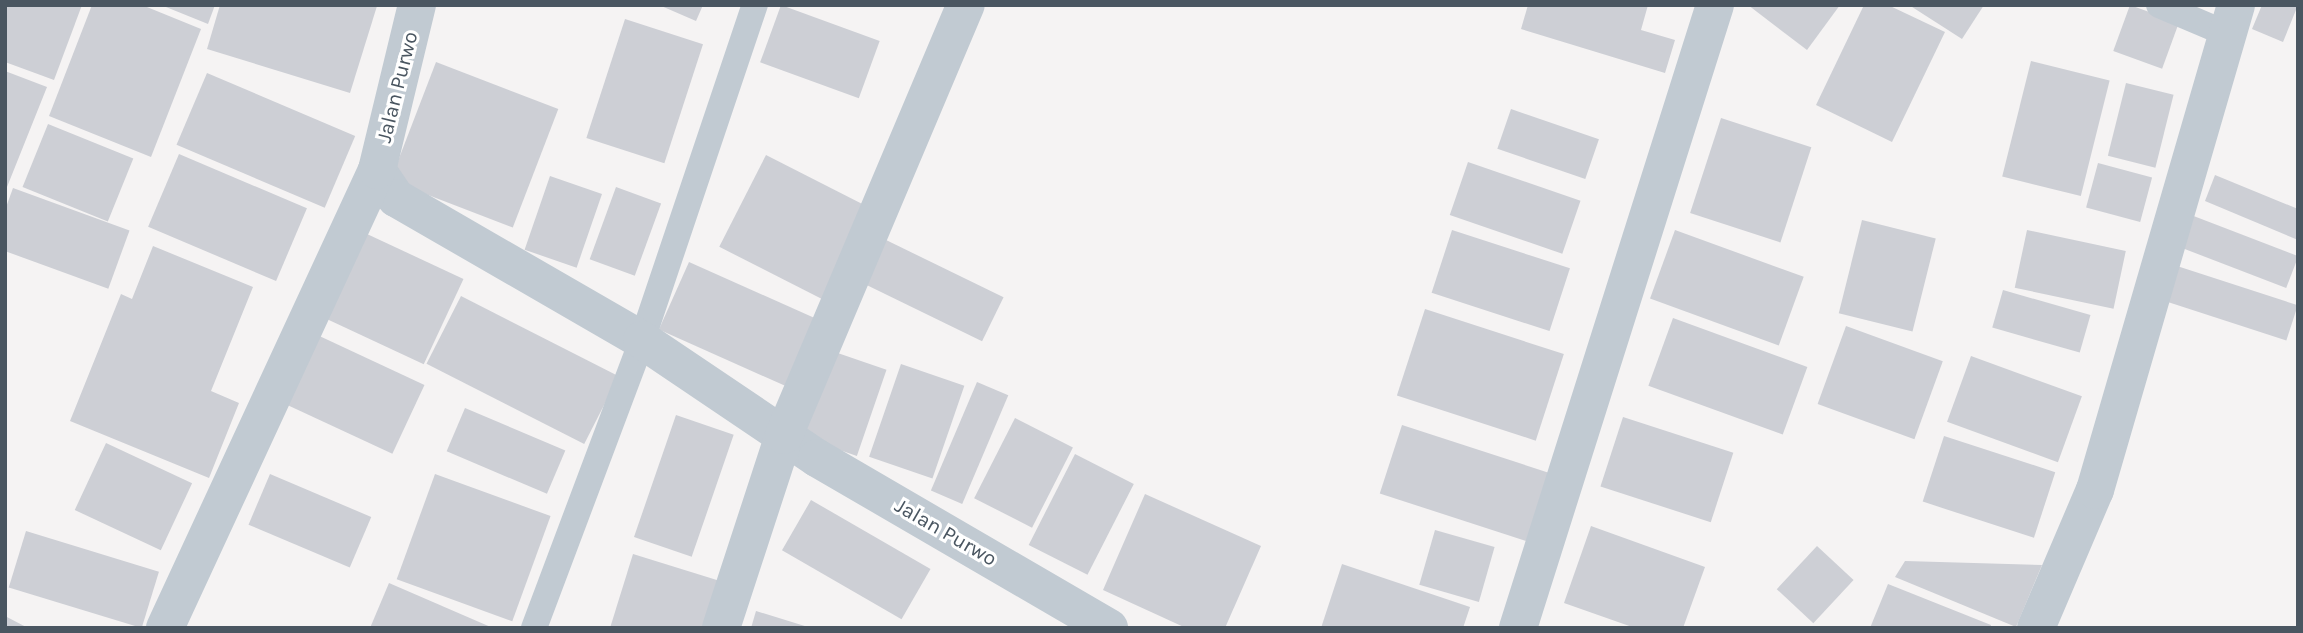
<!DOCTYPE html>
<html>
<head>
<meta charset="utf-8">
<style>
	body { margin:0 }
	#map { position:relative; width:2303px; height:633px; overflow:hidden; background:#f5f3f3; font-family:Karla,sans-serif }
	div>[style] { position:absolute }
	.building>* { inset:0; background:#cdcfd5; transform-origin:0 0 }
	.lane>* { height:26px; margin:-13px; padding:0 13px; transform-origin:13px; border-radius:13px; background:#c1cad2 }
	.street>* { height:38px; margin:-19px; padding:0 19px; transform-origin:19px; border-radius:19px; background:#c1cad2 }
	span { translate:-50% -50%; white-space:nowrap; text-align:center; line-height:1.15; -webkit-text-stroke:6px #fff; paint-order:stroke }
	.street-label { font-size:21px; color:#4a5661 }
	.frame { position:absolute; inset:0; border:7px solid #4a5661; pointer-events:none }
</style>
</head>
<body>
<div id="map">
	<div class="building">
		<i style="clip-path:polygon(5px 5px,82px 5px,54px 80px,5px 62px)"></i>
		<i style="clip-path:polygon(92px 5px,142px 5px,201px 29px,151px 157px,49px 116px)"></i>
		<i style="clip-path:polygon(161px 5px,215px 5px,208px 24px)"></i>
		<i style="clip-path:polygon(220px 5px,377px 6px,350px 93px,207px 49px)"></i>
		<i style="clip-path:polygon(659px 5px,703px 5px,696px 21px)"></i>
		<i style="left:781px;top:5px;width:105px;height:61px;rotate:20deg"></i>
		<i style="clip-path:polygon(1528px 5px,1648px 5px,1641px 30px,1675px 40px,1665px 73px,1521px 29px)"></i>
		<i style="clip-path:polygon(1748px 5px,1840px 5px,1807px 50px)"></i>
		<i style="clip-path:polygon(1864px 5px,1888px 5px,1945px 32px,1892px 142px,1816px 105px)"></i>
		<i style="clip-path:polygon(1909px 5px,1984px 5px,1962px 39px)"></i>
		<i style="left:2130px;top:5px;width:52px;height:49px;rotate:20deg"></i>
		<i style="clip-path:polygon(2262px 5px,2298px 5px,2283px 42px,2252px 29px)"></i>
		<i style="left:625px;top:19px;width:82px;height:125px;rotate:18deg"></i>
		<i style="left:2031px;top:61px;width:81px;height:119px;rotate:14deg"></i>
		<i style="left:436px;top:62px;width:131px;height:127px;rotate:21deg"></i>
		<i style="clip-path:polygon(5px 71px,47px 87px,5px 192px)"></i>
		<i style="left:207px;top:73px;width:161px;height:78px;rotate:23deg"></i>
		<i style="left:2126px;top:83px;width:49px;height:75px;rotate:14deg"></i>
		<i style="left:1511px;top:109px;width:93px;height:42px;rotate:19deg"></i>
		<i style="left:1721px;top:118px;width:95px;height:100px;rotate:18deg"></i>
		<i style="left:48px;top:124px;width:92px;height:68px;rotate:22deg"></i>
		<i style="left:179px;top:154px;width:139px;height:79px;rotate:23deg"></i>
		<i style="left:766px;top:155px;width:118px;height:103px;rotate:27deg"></i>
		<i style="left:1468px;top:162px;width:119px;height:56px;rotate:19deg"></i>
		<i style="left:2098px;top:163px;width:56px;height:46px;rotate:15deg"></i>
		<i style="clip-path:polygon(2215px 175px,2298px 209px,2298px 240px,2205px 201px)"></i>
		<i style="left:550px;top:176px;width:55px;height:78px;rotate:19deg"></i>
		<i style="left:616px;top:187px;width:48px;height:77px;rotate:20deg"></i>
		<i style="left:13px;top:188px;width:124px;height:62px;rotate:20deg"></i>
		<i style="left:2191px;top:215px;width:115px;height:34px;rotate:21deg"></i>
		<i style="left:1862px;top:220px;width:76px;height:96px;rotate:14deg"></i>
		<i style="left:352px;top:227px;width:123px;height:94px;rotate:25deg"></i>
		<i style="left:1452px;top:230px;width:124px;height:66px;rotate:18deg"></i>
		<i style="left:1675px;top:230px;width:137px;height:73px;rotate:20deg"></i>
		<i style="left:2027px;top:230px;width:101px;height:59px;rotate:12deg"></i>
		<i style="left:884px;top:239px;width:133px;height:49px;rotate:26deg"></i>
		<i style="clip-path:polygon(153px 246px,253px 287px,211px 391px,239px 403px,209px 478px,70px 421px,121px 294px,132px 299px)"></i>
		<i style="left:689px;top:262px;width:143px;height:74px;rotate:24deg"></i>
		<i style="left:2177px;top:266px;width:127px;height:37px;rotate:18deg"></i>
		<i style="left:2003px;top:290px;width:91px;height:39px;rotate:16deg"></i>
		<i style="left:461px;top:296px;width:177px;height:76px;rotate:27deg"></i>
		<i style="left:1425px;top:309px;width:146px;height:91px;rotate:18deg"></i>
		<i style="left:1673px;top:318px;width:143px;height:72px;rotate:20deg"></i>
		<i style="left:1846px;top:326px;width:103px;height:83px;rotate:20deg"></i>
		<i style="left:313px;top:333px;width:123px;height:76px;rotate:25deg"></i>
		<i style="left:826px;top:349px;width:64px;height:91px;rotate:19deg"></i>
		<i style="left:1971px;top:356px;width:118px;height:70px;rotate:20deg"></i>
		<i style="left:901px;top:364px;width:67px;height:98px;rotate:19deg"></i>
		<i style="left:977px;top:382px;width:34px;height:118px;rotate:23deg"></i>
		<i style="left:465px;top:408px;width:109px;height:47px;rotate:23deg"></i>
		<i style="left:676px;top:415px;width:61px;height:129px;rotate:19deg"></i>
		<i style="left:1623px;top:417px;width:116px;height:73px;rotate:18deg"></i>
		<i style="left:1015px;top:418px;width:65px;height:90px;rotate:27deg"></i>
		<i style="left:1402px;top:425px;width:159px;height:72px;rotate:18deg"></i>
		<i style="left:1944px;top:436px;width:117px;height:69px;rotate:18deg"></i>
		<i style="left:106px;top:443px;width:95px;height:74px;rotate:25deg"></i>
		<i style="left:1075px;top:454px;width:66px;height:102px;rotate:27deg"></i>
		<i style="left:270px;top:474px;width:110px;height:55px;rotate:23deg"></i>
		<i style="left:435px;top:474px;width:123px;height:112px;rotate:20deg"></i>
		<i style="clip-path:polygon(1145px 494px,1261px 546px,1225px 628px,1186px 628px,1103px 590px)"></i>
		<i style="left:811px;top:500px;width:138px;height:58px;rotate:30deg"></i>
		<i style="clip-path:polygon(1591px 526px,1705px 567px,1683px 628px,1635px 628px,1564px 603px)"></i>
		<i style="left:1435px;top:530px;width:62px;height:57px;rotate:16deg"></i>
		<i style="left:26px;top:531px;width:139px;height:59px;rotate:17deg"></i>
		<i style="left:1817px;top:546px;width:50px;height:59px;rotate:43deg"></i>
		<i style="clip-path:polygon(633px 554px,720px 581px,705px 628px,610px 628px)"></i>
		<i style="clip-path:polygon(1905px 561px,2042px 565px,2016px 627px,1895px 577px)"></i>
		<i style="clip-path:polygon(1342px 564px,1470px 607px,1463px 628px,1321px 628px)"></i>
		<i style="clip-path:polygon(389px 583px,493px 628px,370px 628px)"></i>
		<i style="clip-path:polygon(1888px 584px,1991px 625px,1990px 628px,1870px 628px)"></i>
		<i style="clip-path:polygon(756px 611px,808px 627px,808px 628px,751px 628px)"></i>
		<i style="clip-path:polygon(5px 616px,28px 628px,5px 628px)"></i>
	</div>
	<div class="lane">
		<i style="left:2159px;top:5px;width:72px;rotate:23deg"></i>
		<i style="left:534px;top:628px;width:308px;rotate:-69.4deg"></i>
		<i style="left:642px;top:340px;width:354px;rotate:-71.4deg"></i>
	</div>
	<div class="street">
		<i style="left:377px;top:170px;width:34px;rotate:56deg"></i>
		<i style="left:396px;top:198px;width:284px;rotate:30deg"></i>
		<i style="left:642px;top:340px;width:211px;rotate:34deg"></i>
		<i style="left:817px;top:458px;width:338px;rotate:30.2deg"></i>
		<i style="left:165px;top:628px;width:505px;rotate:-65.16deg"></i>
		<i style="left:377px;top:170px;width:170px;rotate:-76.4deg"></i>
		<i style="left:721px;top:628px;width:203px;rotate:-71.9deg"></i>
		<i style="left:784px;top:435px;width:467px;rotate:-67.1deg"></i>
		<i style="left:1518px;top:628px;width:653px;rotate:-72.45deg"></i>
		<i style="left:2036px;top:628px;width:150px;rotate:-66.9deg"></i>
		<i style="left:2095px;top:490px;width:505px;rotate:-73.79deg"></i>
	</div>
	<div class="street-label">
		<span style="left:397px;top:87px;rotate:-76deg">Jalan Purwo</span>
		<span style="left:946px;top:532px;rotate:30deg">Jalan Purwo</span>
	</div>
	<div class="frame"></div>
</div>
</body>
</html>
